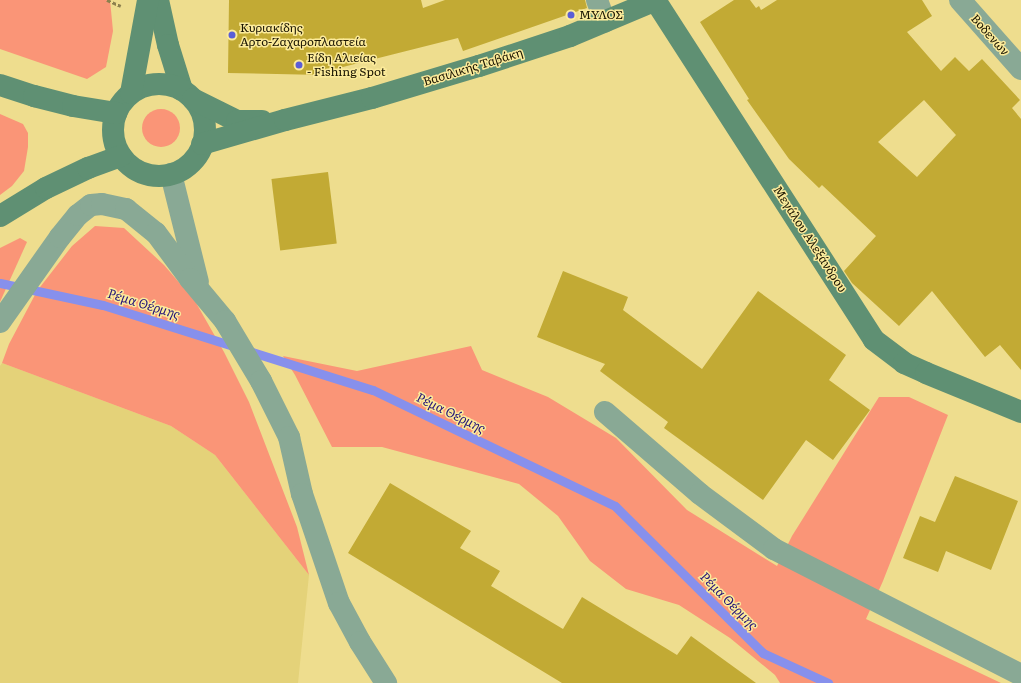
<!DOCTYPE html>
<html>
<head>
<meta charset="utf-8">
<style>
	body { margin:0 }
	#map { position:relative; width:1021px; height:683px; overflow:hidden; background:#eedd8e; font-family:Literata,serif }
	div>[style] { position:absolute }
	.built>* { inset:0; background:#e4d279 }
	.green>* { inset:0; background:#fa9577 }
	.round { border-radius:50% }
	.stream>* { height:9px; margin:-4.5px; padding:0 4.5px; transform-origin:4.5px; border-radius:4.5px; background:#8790ec }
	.building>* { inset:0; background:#c2aa34; transform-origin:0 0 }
	.path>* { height:2.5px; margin-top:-1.25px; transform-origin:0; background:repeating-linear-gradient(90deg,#8c804d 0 4px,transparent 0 6px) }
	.street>* { height:22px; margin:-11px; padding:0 11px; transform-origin:11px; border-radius:11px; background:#89a995 }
	.secondary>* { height:22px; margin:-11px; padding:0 11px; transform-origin:11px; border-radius:11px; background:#5f9073 }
	.secondary>.ring { margin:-11px; padding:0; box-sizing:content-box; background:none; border:22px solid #5f9073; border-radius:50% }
	.dots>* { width:11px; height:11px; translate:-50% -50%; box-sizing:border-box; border:2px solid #fceb9b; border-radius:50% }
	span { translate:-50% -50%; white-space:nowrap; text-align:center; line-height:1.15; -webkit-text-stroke:3px #fceb9b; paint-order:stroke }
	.poi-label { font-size:12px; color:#191400 }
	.left { translate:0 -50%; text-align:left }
	.street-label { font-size:12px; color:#191400 }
	.water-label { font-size:13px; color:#221178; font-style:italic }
</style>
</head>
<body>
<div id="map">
	<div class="built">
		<i style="clip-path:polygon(2px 363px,171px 426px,215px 455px,309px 575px,298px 683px,0 683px,0 366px)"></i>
	</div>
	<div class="green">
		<i style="clip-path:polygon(0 0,110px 0,113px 31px,106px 67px,87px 79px,0 49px)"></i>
		<i class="round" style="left:142px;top:109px;width:38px;height:38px"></i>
		<i style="clip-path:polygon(0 114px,23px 124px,28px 133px,28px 147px,24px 171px,12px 186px,0 195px)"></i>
		<i style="clip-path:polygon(95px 226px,124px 228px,164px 265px,195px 301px,224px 352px,249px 402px,297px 527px,309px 575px,215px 455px,171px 426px,2px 363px,9px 344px,37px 291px,72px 246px)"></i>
		<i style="clip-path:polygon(20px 238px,27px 242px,0 302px,0 248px)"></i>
		<i style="clip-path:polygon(471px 346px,482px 370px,548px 397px,616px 438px,687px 510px,777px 566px,792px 536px,879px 397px,909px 397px,948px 415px,883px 581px,866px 619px,1001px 683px,780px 683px,775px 675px,730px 638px,679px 605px,626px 589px,590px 561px,558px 516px,519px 484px,382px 447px,332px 447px,295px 375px,283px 356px,357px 371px)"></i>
	</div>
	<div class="stream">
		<i style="left:0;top:283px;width:105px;rotate:12.1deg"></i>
		<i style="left:103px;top:305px;width:283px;rotate:17.5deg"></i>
		<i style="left:373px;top:390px;width:268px;rotate:25.6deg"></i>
		<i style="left:615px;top:506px;width:209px;rotate:44.8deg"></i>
		<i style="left:763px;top:653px;width:72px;rotate:24.8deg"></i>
	</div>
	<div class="building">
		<i style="clip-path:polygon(229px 0,421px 0,423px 8px,445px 0,585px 0,587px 8px,463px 51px,458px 38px,323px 72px,322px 75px,228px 73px)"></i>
		<i style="clip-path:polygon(evenodd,734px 0,750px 0,756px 8px,759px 6px,761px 10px,777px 0,922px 0,932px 16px,907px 32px,941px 71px,955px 57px,969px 71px,982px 59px,1020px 100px,1012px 108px,1021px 119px,1021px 370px,1000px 345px,985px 357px,932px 291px,899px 326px,852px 283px,844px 271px,876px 236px,822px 185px,819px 188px,789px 159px,747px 100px,749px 99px,700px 22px,734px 0,924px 100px,956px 135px,917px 177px,878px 142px,924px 100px)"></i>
		<i style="left:328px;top:172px;width:72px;height:57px;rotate:83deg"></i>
		<i style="clip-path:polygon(563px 271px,628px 297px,623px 310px,702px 369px,758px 291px,846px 355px,829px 380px,870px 410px,833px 460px,806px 440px,763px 500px,664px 428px,668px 422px,600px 371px,605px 364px,537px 337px)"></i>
		<i style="clip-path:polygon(955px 476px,1018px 501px,991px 570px,946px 551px,938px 572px,903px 558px,920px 516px,935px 522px)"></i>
		<i style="clip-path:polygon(390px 483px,471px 531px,460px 548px,500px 571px,491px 586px,563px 629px,582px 597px,677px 655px,691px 636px,756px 683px,562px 683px,348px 553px)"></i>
	</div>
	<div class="path">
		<i style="left:107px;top:0;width:15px;rotate:23deg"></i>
	</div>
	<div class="street">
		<i style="left:597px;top:0;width:23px;rotate:70deg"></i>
		<i style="left:960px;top:0;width:92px;rotate:48.5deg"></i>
		<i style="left:171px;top:174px;width:111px;rotate:76deg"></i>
		<i style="left:0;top:322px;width:104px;rotate:-54.8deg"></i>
		<i style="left:60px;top:237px;width:28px;rotate:-51deg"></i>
		<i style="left:78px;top:215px;width:16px;rotate:-38deg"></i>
		<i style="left:91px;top:205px;width:11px;rotate:-5deg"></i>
		<i style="left:102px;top:204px;width:25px;rotate:12deg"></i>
		<i style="left:126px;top:209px;width:38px;rotate:39deg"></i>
		<i style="left:156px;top:233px;width:57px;rotate:53.5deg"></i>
		<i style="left:190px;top:279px;width:55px;rotate:50.2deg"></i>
		<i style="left:225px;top:321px;width:70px;rotate:59deg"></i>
		<i style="left:261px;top:381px;width:63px;rotate:63.4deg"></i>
		<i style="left:289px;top:437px;width:58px;rotate:77.2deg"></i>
		<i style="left:302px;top:494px;width:115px;rotate:71.3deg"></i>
		<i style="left:339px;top:603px;width:44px;rotate:61.7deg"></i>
		<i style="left:360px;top:642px;width:49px;rotate:57.6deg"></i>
		<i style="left:605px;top:412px;width:125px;rotate:40.8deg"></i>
		<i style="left:700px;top:494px;width:92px;rotate:36.6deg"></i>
		<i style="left:774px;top:549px;width:277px;rotate:27deg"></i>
	</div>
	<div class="secondary">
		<i style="left:158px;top:0;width:46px;rotate:77.5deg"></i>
		<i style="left:168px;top:45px;width:47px;rotate:72.7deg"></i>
		<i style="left:655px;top:0;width:404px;rotate:57.2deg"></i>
		<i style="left:874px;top:340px;width:38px;rotate:37deg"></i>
		<i style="left:904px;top:363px;width:24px;rotate:24deg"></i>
		<i style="left:926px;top:373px;width:103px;rotate:22.3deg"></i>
		<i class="ring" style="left:113px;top:84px;width:70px;height:70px"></i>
		<i style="left:0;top:85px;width:36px;rotate:18deg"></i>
		<i style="left:34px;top:96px;width:40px;rotate:14.4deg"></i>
		<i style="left:73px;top:106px;width:44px;rotate:9.2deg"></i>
		<i style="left:131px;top:93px;width:95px;rotate:-79.6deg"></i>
		<i style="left:193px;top:99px;width:49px;rotate:26.6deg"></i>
		<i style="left:237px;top:121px;width:25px"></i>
		<i style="left:202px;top:144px;width:86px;rotate:-16.1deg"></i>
		<i style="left:285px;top:120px;width:90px;rotate:-14.2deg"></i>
		<i style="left:372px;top:98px;width:112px;rotate:-16.7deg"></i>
		<i style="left:479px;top:66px;width:96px;rotate:-18.2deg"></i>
		<i style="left:570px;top:36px;width:93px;rotate:-22.7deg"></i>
		<i style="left:0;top:216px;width:54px;rotate:-31.3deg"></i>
		<i style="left:46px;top:188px;width:47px;rotate:-25.5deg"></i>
		<i style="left:88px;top:168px;width:35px;rotate:-20deg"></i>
	</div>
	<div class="dots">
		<i style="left:571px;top:15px;background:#5b5ed6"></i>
		<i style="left:232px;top:35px;background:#5b5ed6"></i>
		<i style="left:299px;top:65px;background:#5b5ed6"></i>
	</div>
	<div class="poi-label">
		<span class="left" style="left:579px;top:15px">ΜΥΛΟΣ</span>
		<span class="left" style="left:240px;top:35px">Κυριακίδης<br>Αρτο-Ζαχαροπλαστεία</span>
		<span class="left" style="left:307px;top:65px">Είδη Αλιείας<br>- Fishing Spot</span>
	</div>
	<div class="street-label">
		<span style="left:990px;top:35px;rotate:48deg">Βοδενών</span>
		<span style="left:473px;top:67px;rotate:-17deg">Βασιλικής Ταβάκη</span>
		<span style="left:810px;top:239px;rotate:57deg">Μεγάλου Αλεξάνδρου</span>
	</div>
	<div class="water-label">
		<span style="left:144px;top:304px;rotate:17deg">Ρέμα Θέρμης</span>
		<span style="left:451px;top:413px;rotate:26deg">Ρέμα Θέρμης</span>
		<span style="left:729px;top:601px;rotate:45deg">Ρέμα Θέρμης</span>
	</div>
</div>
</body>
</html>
